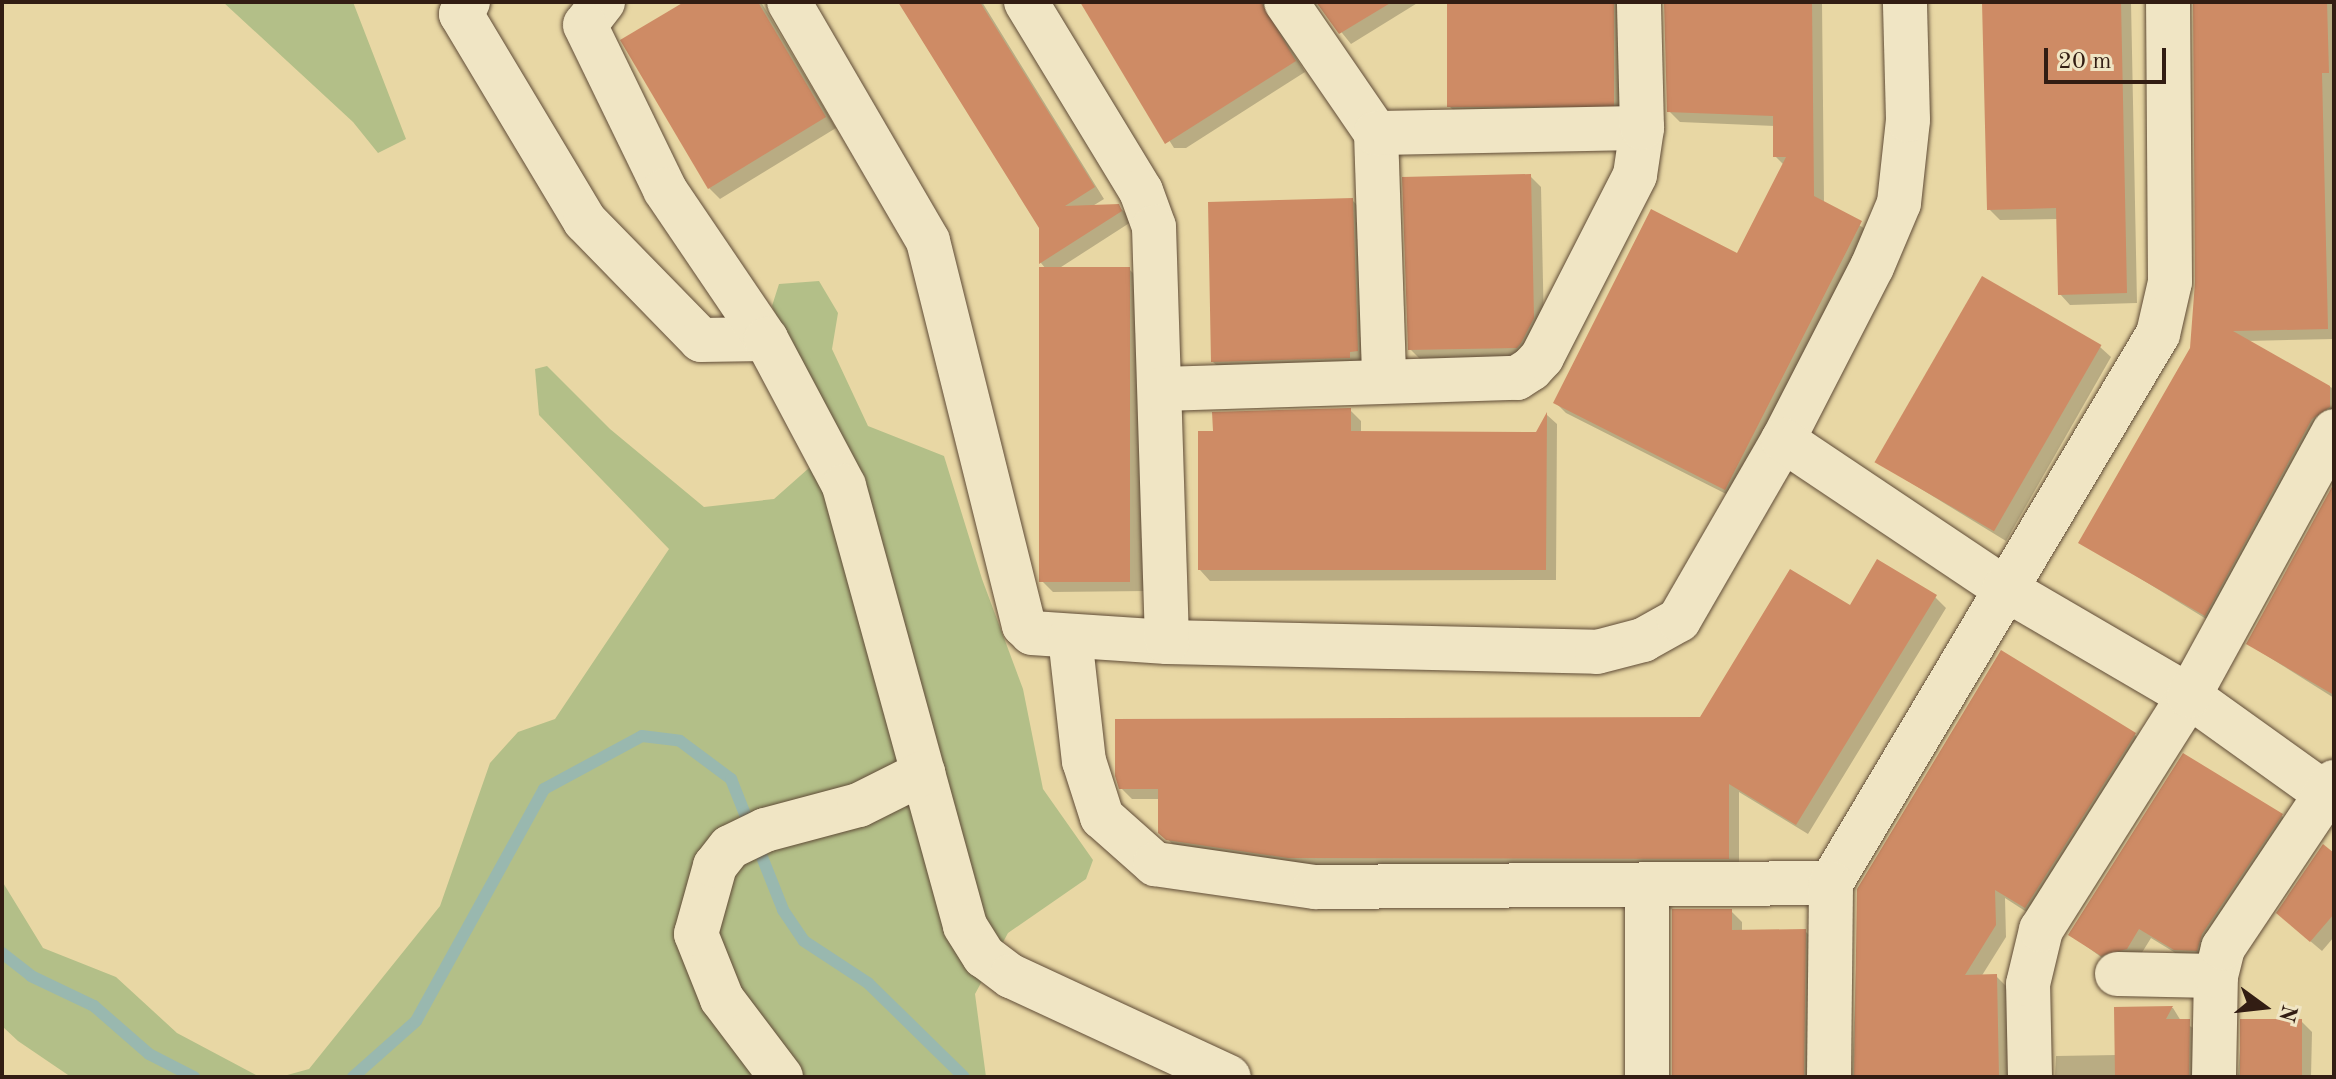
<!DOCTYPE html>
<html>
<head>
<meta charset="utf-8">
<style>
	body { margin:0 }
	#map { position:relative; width:2336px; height:1079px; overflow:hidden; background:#e8d7a4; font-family:"Old Standard TT",serif }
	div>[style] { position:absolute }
	.green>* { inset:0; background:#b3bf88 }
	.shadow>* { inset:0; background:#0003 }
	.stream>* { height:12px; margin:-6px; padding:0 6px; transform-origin:6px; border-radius:6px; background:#99b8af }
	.building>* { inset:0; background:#ce8b65; transform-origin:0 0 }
	.roads { filter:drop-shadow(0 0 2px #604c37) drop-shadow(0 0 2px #604c37) }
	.street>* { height:44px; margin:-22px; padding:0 22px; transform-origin:22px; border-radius:22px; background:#f0e5c4 }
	span { translate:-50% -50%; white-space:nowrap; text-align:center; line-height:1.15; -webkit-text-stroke:8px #f0e5c4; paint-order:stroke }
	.frame { position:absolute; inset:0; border:4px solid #321d13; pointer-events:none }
	.north { position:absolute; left:2224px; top:967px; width:80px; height:80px; -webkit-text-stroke:6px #f0e5c4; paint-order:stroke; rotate:105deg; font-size:22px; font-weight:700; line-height:32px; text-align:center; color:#321d13 }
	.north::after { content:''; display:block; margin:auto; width:28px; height:36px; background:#321d13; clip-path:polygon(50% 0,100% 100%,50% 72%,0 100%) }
	.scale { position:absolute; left:2044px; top:48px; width:122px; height:36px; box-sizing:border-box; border:4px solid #321d13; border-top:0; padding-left:10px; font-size:24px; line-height:28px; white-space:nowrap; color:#321d13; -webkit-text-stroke:6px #f0e5c4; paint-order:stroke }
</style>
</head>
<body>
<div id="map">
	<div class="green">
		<i style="clip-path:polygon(223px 2px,353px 2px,406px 139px,378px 153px,353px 122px)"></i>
		<i style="clip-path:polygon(819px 281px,838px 313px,832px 349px,868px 426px,944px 456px,982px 579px,1023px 689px,1043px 789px,1093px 860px,1086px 879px,1008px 933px,975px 994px,986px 1077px,280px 1077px,309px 1069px,440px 906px,490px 763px,518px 732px,555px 719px,669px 549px,539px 415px,535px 369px,547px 366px,610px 429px,704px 507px,774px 499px,809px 468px,803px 376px,772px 306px,779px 284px)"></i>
		<i style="clip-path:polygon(2px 881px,43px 948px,116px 977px,177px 1033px,258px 1076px,272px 1077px,71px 1077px,18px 1041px,2px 1026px)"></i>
	</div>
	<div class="shadow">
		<i style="clip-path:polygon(687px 2px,761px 2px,836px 128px,720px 199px,709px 188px)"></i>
		<i style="clip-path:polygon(900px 2px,982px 2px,1104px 199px,1091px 207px,1118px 206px,1130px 217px,1131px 222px,1058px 269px,1129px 269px,1140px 280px,1147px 591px,1053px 592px,1042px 581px,1046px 269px,1041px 263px,1041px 227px)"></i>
		<i style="clip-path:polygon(1082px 2px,1278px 2px,1271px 17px,1305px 72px,1186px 148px,1174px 148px)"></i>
		<i style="clip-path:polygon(1317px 2px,1419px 2px,1351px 44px)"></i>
		<i style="clip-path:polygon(1449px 2px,1626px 2px,1626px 114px,1460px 117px,1449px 106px)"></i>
		<i style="clip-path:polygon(1666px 2px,1822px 2px,1824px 204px,1872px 233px,1736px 499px,1566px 413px,1555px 402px,1738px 256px,1784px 165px,1775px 156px,1775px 126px,1680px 122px,1669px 111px)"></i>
		<i style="clip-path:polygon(1984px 2px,2131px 2px,2137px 303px,2070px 305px,2060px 294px,2058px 219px,2000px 220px,1989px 209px)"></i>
		<i style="clip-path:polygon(2195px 2px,2334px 2px,2334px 339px,2247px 341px,2334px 389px,2334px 422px,2216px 625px,2081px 542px,2192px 349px,2197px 282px)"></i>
		<i style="clip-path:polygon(1530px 176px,1541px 187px,1544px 330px,1527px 358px,1421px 360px,1410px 349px)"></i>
		<i style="clip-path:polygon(1352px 200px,1363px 211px,1368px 362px,1224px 372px,1213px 362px)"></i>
		<i style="clip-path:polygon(2100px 347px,2111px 357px,2006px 541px,1877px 462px)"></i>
		<i style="clip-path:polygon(1350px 410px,1361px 421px,1361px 433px,1537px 434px,1547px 415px,1557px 424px,1556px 580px,1210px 581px,1200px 570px,1215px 433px)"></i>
		<i style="clip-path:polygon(2334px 487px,2334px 698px,2248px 644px)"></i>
		<i style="clip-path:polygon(1935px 597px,1946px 608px,1808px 834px,1739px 792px,1739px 869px,1300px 868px,1179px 850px,1160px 832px,1160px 799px,1132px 799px,1121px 788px,1701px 719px,1850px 608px)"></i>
		<i style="clip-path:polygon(2135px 735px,2145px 746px,2036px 918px,2005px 898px,2006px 937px,1981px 977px,1996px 976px,2007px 987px,2016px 1077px,1852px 1077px,1859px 889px)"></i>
		<i style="clip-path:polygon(2281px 815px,2292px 826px,2207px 961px,2187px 960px,2151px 938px,2138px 959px,2113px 966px,2070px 934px)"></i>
		<i style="clip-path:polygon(2334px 856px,2334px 937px,2322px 951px,2290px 924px)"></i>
		<i style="clip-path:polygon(1731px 911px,1742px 922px,1742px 932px,1805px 931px,1816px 942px,1817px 1077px,1674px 1077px)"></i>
		<i style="clip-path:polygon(2173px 1008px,2181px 1021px,2200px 1032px,2201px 1077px,2055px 1077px,2056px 1056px,2117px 1055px,2116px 1009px)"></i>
		<i style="clip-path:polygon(2242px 1021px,2301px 1021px,2312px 1032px,2311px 1077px,2238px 1077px)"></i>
	</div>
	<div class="stream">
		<i style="left:2px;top:953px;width:37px;rotate:38deg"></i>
		<i style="left:31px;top:976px;width:70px;rotate:25.5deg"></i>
		<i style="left:94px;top:1006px;width:73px;rotate:41.1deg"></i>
		<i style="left:149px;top:1054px;width:51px;rotate:27.1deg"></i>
		<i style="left:353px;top:1077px;width:84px;rotate:-41.6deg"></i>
		<i style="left:416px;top:1021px;width:265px;rotate:-61.1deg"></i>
		<i style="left:544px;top:789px;width:111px;rotate:-28.4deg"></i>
		<i style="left:642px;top:736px;width:38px;rotate:7deg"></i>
		<i style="left:680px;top:741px;width:64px;rotate:36.7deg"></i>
		<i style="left:731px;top:779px;width:141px;rotate:68.3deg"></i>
		<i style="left:783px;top:910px;width:37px;rotate:56deg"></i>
		<i style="left:804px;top:941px;width:77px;rotate:33.3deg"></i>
		<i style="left:868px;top:983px;width:134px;rotate:44.4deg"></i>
	</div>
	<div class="building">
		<i style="clip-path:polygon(684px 2px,758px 2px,826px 117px,708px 189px,620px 40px)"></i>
		<i style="clip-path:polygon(898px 2px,980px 2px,1095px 187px,1065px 206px,1119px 204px,1122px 211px,1039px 264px,1039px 228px)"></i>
		<i style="clip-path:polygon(1080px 2px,1261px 2px,1296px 61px,1165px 144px)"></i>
		<i style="clip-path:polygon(1316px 2px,1392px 2px,1339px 34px)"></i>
		<i style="left:1447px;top:2px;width:167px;height:105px"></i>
		<i style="clip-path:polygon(1664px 2px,1812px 2px,1814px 196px,1862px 221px,1725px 490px,1553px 403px,1651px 209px,1737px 253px,1786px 157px,1773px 157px,1773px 116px,1667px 112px)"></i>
		<i style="clip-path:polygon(1982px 2px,2121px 2px,2127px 293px,2058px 295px,2056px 208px,1987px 210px)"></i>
		<i style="clip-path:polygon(2193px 2px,2327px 2px,2329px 73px,2322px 73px,2328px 329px,2233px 331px,2330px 386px,2330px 407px,2312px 419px,2205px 616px,2078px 543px,2190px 348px,2195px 282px)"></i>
		<i style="clip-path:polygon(1531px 174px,1534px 318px,1521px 343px,1517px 348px,1408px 350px,1402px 177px)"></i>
		<i style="clip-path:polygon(1353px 198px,1358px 351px,1350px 352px,1350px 358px,1211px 362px,1208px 202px)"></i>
		<i style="left:1039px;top:267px;width:91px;height:315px"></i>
		<i style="left:1982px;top:276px;width:138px;height:215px;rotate:30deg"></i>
		<i style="clip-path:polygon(1351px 408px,1351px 431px,1536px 432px,1547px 412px,1546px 570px,1198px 570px,1198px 431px,1213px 431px,1212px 412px)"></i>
		<i style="clip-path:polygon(2334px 483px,2334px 695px,2246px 644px)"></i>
		<i style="clip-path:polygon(1877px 559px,1937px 595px,1796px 825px,1729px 784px,1729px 859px,1288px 858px,1166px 840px,1158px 833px,1158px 789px,1119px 789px,1115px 776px,1115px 719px,1700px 717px,1790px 569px,1850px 605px)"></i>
		<i style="clip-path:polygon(2001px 650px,2136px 733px,2025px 908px,1995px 890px,1996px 925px,1965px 975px,1997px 974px,1999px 1077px,1854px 1077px,1857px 889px)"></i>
		<i style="clip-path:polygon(2183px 753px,2283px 814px,2202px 934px,2197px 951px,2174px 950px,2139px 929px,2127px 949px,2101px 956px,2068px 935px)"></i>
		<i style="clip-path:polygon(2323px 844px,2334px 853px,2334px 914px,2310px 942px,2276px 913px)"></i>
		<i style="clip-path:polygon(1672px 909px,1732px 909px,1732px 930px,1806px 929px,1804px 1077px,1672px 1077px)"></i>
		<i style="clip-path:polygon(2173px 1006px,2166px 1019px,2190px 1019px,2189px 1077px,2115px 1077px,2114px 1007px)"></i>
		<i style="left:2240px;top:1019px;width:62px;height:58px"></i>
	</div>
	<div class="roads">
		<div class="street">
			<i style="left:468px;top:2px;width:14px;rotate:120deg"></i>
			<i style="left:461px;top:14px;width:241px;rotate:59.1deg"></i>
			<i style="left:585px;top:221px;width:166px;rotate:45.7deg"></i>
			<i style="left:701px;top:340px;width:65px;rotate:-0.9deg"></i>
			<i style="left:603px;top:2px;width:29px;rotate:128deg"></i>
			<i style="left:585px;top:25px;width:183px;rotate:64.1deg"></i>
			<i style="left:665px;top:190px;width:180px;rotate:55.9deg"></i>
			<i style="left:766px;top:339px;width:166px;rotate:62deg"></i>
			<i style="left:844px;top:486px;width:456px;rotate:74.6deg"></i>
			<i style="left:965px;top:926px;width:36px;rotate:58deg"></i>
			<i style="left:984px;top:956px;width:34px;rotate:37deg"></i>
			<i style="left:1011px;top:976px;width:240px;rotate:24.9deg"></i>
			<i style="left:789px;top:2px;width:276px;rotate:59.8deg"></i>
			<i style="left:928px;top:241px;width:396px;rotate:76deg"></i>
			<i style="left:1024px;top:625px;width:11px;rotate:45deg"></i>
			<i style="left:1032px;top:633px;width:135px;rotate:3.8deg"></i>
			<i style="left:1167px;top:642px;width:430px;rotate:1.3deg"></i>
			<i style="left:1597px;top:652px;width:48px;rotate:-14.6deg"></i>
			<i style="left:1643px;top:640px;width:41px;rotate:-29.1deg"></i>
			<i style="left:1679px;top:620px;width:208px;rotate:-60deg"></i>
			<i style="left:1783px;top:440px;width:195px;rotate:-62.8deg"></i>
			<i style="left:1872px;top:267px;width:69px;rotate:-67.1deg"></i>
			<i style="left:1899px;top:203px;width:83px;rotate:-83.8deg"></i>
			<i style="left:1908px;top:120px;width:118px;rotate:-91.5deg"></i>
			<i style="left:1026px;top:2px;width:221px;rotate:58.7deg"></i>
			<i style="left:1141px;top:191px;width:38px;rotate:70deg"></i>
			<i style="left:1154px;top:227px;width:415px;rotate:88.2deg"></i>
			<i style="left:1286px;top:2px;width:159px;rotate:55.5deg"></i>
			<i style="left:1376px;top:133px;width:247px;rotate:88.1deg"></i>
			<i style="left:1376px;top:133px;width:266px;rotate:-1.1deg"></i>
			<i style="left:1162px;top:389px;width:355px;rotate:-1.8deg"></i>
			<i style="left:1517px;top:378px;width:17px;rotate:-33deg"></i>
			<i style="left:1531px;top:369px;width:16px;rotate:-47deg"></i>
			<i style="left:1542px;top:357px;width:204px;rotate:-62.9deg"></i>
			<i style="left:1635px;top:175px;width:48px;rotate:-81.5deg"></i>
			<i style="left:1642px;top:128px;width:126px;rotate:-91.4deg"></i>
			<i style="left:1783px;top:440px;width:266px;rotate:33.8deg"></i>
			<i style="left:2004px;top:588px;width:214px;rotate:30.3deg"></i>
			<i style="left:2189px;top:696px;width:178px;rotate:35.6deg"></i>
			<i style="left:1070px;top:637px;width:125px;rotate:83.6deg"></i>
			<i style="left:1084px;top:761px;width:59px;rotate:72.2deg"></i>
			<i style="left:1102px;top:817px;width:71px;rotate:41.6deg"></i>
			<i style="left:1155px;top:864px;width:162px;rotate:8.2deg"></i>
			<i style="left:1315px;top:887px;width:516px;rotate:-0.44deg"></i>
			<i style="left:1831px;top:883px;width:639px;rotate:-59.22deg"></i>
			<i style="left:2158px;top:334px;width:53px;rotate:-77deg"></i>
			<i style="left:2170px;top:282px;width:280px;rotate:-90.4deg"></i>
			<i style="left:1647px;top:886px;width:191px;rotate:90deg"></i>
			<i style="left:2117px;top:974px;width:99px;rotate:1.2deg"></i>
			<i style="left:781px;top:1077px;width:98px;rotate:-127.1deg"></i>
			<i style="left:722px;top:999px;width:70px;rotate:-111.8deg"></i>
			<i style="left:696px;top:934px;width:71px;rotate:-74.4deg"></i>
			<i style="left:715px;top:866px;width:24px;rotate:-52deg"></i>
			<i style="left:730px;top:847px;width:39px;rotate:-26deg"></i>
			<i style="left:765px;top:830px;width:97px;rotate:-14.9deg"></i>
			<i style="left:859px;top:805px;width:72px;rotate:-26.6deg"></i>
			<i style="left:1829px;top:1077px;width:194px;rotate:-89.4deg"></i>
			<i style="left:2030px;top:1077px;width:93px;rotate:-91.2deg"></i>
			<i style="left:2028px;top:984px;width:56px;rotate:-76.5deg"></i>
			<i style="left:2041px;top:930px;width:277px;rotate:-57.7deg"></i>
			<i style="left:2189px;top:696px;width:302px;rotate:-61.3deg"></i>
			<i style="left:2214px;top:1077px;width:101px;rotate:-88.9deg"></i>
			<i style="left:2216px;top:976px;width:29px;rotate:-76deg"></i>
			<i style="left:2223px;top:948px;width:200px;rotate:-56.2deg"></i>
		</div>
	</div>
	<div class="frame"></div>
	<div class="north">N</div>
	<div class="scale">20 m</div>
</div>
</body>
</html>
